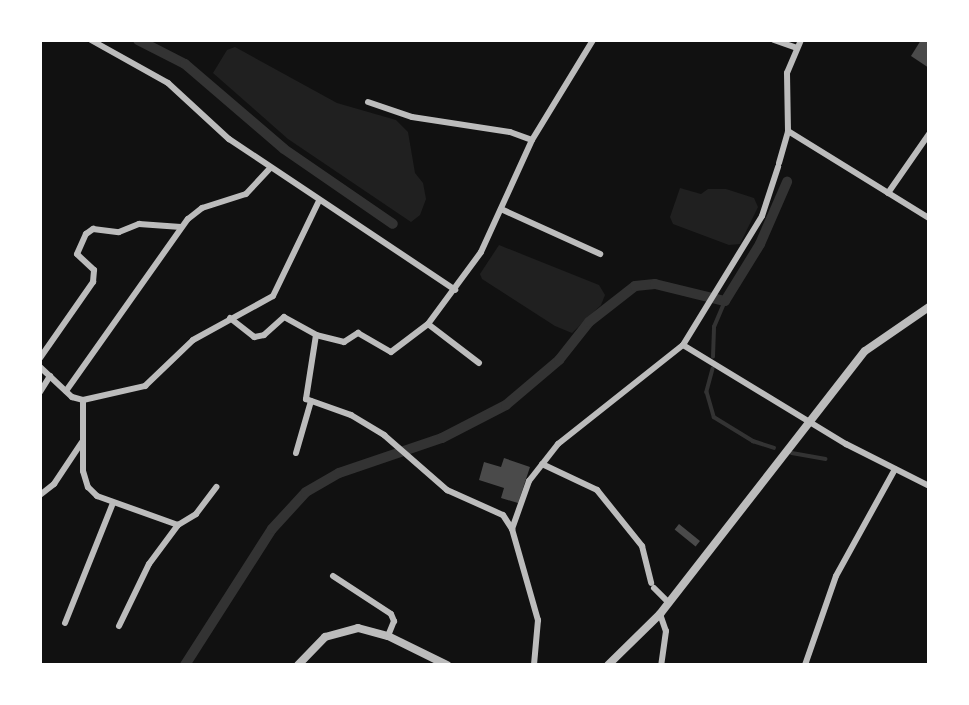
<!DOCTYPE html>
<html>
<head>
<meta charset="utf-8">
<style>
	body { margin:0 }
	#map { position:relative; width:969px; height:705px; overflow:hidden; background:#111; font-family:Overpass,sans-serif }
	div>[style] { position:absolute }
	.green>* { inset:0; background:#202020 }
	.stream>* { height:3.5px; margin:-1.75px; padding:0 1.75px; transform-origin:1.75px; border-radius:1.75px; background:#333 }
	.canal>* { height:10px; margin:-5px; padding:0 5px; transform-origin:5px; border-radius:5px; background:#333 }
	.building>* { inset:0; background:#4a4a4a; transform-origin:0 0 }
	.minor>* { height:6px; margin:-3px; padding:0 3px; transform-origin:3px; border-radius:3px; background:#bcbcbc }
	.tertiary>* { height:8px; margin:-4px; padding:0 4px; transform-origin:4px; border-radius:4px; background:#bcbcbc }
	span { translate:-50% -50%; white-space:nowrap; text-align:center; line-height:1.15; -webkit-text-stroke:5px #fff; paint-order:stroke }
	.frame { position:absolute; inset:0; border:42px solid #fff; pointer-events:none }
</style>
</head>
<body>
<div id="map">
	<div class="green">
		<i style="clip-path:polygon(235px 47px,337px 103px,396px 120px,408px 132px,415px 173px,423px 183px,426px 199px,420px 215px,411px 222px,288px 139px,213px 73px,227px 50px)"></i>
		<i style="clip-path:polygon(680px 188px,701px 194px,708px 189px,726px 189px,754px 198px,758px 207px,740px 244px,729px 245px,673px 224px,670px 217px)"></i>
		<i style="clip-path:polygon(499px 245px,599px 285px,605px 295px,601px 305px,572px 333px,555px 326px,482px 279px,480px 274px)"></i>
	</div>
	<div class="stream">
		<i style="left:713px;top:357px;width:30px;rotate:-88deg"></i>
		<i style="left:714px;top:327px;width:28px;rotate:-67deg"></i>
		<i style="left:713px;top:369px;width:24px;rotate:105deg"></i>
		<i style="left:707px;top:392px;width:26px;rotate:74deg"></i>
		<i style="left:714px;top:417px;width:46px;rotate:31.6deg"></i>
		<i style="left:753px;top:441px;width:22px;rotate:18deg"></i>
		<i style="left:792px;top:453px;width:34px;rotate:10deg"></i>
	</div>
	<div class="canal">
		<i style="left:138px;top:40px;width:53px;rotate:27.1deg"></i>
		<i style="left:185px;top:64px;width:130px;rotate:40.6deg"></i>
		<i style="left:284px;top:149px;width:132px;rotate:34.5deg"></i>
		<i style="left:185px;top:665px;width:161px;rotate:-57.4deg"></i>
		<i style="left:272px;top:529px;width:50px;rotate:-47.4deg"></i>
		<i style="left:306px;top:492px;width:38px;rotate:-30deg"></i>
		<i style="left:339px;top:473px;width:109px;rotate:-18.8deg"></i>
		<i style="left:442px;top:438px;width:72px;rotate:-27.3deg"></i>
		<i style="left:506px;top:405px;width:70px;rotate:-40.3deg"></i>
		<i style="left:559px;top:360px;width:48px;rotate:-51.7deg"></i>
		<i style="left:589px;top:322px;width:58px;rotate:-38deg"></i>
		<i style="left:635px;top:286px;width:20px;rotate:-6deg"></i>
		<i style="left:655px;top:284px;width:72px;rotate:13.7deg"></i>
		<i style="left:725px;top:301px;width:67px;rotate:-58.4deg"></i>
		<i style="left:760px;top:244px;width:68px;rotate:-66.5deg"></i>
	</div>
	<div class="building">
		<i style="clip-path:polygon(921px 40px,929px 40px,929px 68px,911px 56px)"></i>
		<i style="clip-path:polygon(504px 458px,530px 467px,518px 503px,501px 498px,504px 488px,479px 480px,484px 462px,501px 467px)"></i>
		<i style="left:679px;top:524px;width:27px;height:7px;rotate:39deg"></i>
	</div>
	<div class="minor">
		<i style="left:91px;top:40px;width:88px;rotate:29.2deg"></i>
		<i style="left:168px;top:83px;width:83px;rotate:42.6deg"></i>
		<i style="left:229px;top:139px;width:272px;rotate:33.7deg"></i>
		<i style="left:774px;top:40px;width:24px;rotate:19deg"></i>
		<i style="left:368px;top:102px;width:46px;rotate:18.8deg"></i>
		<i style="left:412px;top:117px;width:99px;rotate:8.7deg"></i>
		<i style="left:510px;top:132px;width:23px;rotate:20deg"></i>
		<i style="left:788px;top:131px;width:166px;rotate:31.7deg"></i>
		<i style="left:779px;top:163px;width:33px;rotate:-74deg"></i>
		<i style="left:788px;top:131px;width:58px;rotate:-91deg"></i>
		<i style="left:787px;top:73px;width:36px;rotate:-67deg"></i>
		<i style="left:888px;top:193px;width:72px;rotate:-55.2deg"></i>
		<i style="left:501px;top:209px;width:109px;rotate:24.4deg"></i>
		<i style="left:230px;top:318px;width:31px;rotate:38deg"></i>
		<i style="left:254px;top:337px;width:10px;rotate:-11deg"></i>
		<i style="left:264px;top:335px;width:27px;rotate:-42deg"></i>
		<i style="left:284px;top:317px;width:37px;rotate:29deg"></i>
		<i style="left:316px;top:335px;width:65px;rotate:98.9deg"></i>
		<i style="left:306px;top:399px;width:48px;rotate:19.6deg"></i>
		<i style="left:351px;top:415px;width:39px;rotate:31deg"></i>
		<i style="left:384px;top:435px;width:84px;rotate:41.1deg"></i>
		<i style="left:447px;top:490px;width:61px;rotate:24.1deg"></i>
		<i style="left:503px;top:515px;width:17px;rotate:57deg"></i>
		<i style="left:512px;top:529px;width:95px;rotate:74.1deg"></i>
		<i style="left:538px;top:620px;width:45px;rotate:95.1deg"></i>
		<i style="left:316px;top:335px;width:29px;rotate:14deg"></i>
		<i style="left:344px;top:342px;width:17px;rotate:-33deg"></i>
		<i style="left:358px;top:333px;width:38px;rotate:30deg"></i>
		<i style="left:391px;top:352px;width:46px;rotate:-37.1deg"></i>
		<i style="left:683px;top:345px;width:191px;rotate:31.3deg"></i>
		<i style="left:846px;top:444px;width:93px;rotate:26.8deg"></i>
		<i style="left:40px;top:358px;width:93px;rotate:-55.1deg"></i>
		<i style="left:93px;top:282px;width:12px;rotate:-85deg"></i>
		<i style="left:94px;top:270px;width:23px;rotate:-137deg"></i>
		<i style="left:77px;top:254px;width:22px;rotate:-66deg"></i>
		<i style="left:86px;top:234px;width:9px;rotate:-36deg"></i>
		<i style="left:93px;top:229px;width:26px;rotate:7deg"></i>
		<i style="left:119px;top:232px;width:22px;rotate:-22deg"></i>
		<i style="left:139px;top:224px;width:42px;rotate:4.1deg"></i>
		<i style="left:479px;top:363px;width:64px;rotate:-142.6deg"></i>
		<i style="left:428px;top:324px;width:89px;rotate:-53.6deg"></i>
		<i style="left:481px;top:252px;width:123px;rotate:-65.5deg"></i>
		<i style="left:532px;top:140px;width:117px;rotate:-58.6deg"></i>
		<i style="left:40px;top:367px;width:44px;rotate:43.2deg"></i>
		<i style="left:72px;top:397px;width:11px;rotate:15deg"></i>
		<i style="left:83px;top:400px;width:64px;rotate:-12.7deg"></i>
		<i style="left:145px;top:386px;width:66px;rotate:-43.8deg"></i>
		<i style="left:193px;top:340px;width:91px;rotate:-28.8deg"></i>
		<i style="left:273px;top:296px;width:106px;rotate:-64.2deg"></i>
		<i style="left:66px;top:391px;width:211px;rotate:-54.7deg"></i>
		<i style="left:188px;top:219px;width:18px;rotate:-38deg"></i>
		<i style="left:202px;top:208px;width:46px;rotate:-17.7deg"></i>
		<i style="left:246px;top:194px;width:35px;rotate:-47deg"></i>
		<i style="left:40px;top:392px;width:19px;rotate:-58deg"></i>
		<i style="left:83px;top:400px;width:71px;rotate:90deg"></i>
		<i style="left:83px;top:471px;width:17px;rotate:73deg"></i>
		<i style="left:88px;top:487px;width:13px;rotate:45deg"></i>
		<i style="left:97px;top:496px;width:86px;rotate:19.7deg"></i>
		<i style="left:178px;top:525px;width:21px;rotate:-31deg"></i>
		<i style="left:196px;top:514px;width:34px;rotate:-53deg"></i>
		<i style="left:296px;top:453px;width:54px;rotate:-73.9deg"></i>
		<i style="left:542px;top:464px;width:61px;rotate:25.3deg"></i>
		<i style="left:597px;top:490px;width:72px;rotate:51.2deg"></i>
		<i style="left:642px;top:546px;width:38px;rotate:76deg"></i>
		<i style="left:40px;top:495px;width:18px;rotate:-38deg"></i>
		<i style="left:54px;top:484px;width:50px;rotate:-56.3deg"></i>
		<i style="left:512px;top:529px;width:51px;rotate:-70.5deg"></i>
		<i style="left:529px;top:481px;width:47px;rotate:-51.9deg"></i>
		<i style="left:558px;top:444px;width:159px;rotate:-38.4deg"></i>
		<i style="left:683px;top:345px;width:151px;rotate:-58.5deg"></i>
		<i style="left:762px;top:216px;width:52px;rotate:-71.9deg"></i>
		<i style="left:333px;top:576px;width:69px;rotate:33.2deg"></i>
		<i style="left:391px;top:614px;width:8px;rotate:67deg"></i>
		<i style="left:394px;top:621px;width:16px;rotate:112deg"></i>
		<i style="left:654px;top:588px;width:20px;rotate:45deg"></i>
		<i style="left:660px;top:614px;width:18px;rotate:71deg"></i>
		<i style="left:666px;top:631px;width:34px;rotate:98deg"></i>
		<i style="left:65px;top:623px;width:129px;rotate:-68.2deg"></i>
		<i style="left:119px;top:626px;width:69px;rotate:-64.2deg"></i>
		<i style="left:149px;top:564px;width:49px;rotate:-53.4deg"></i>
		<i style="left:805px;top:665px;width:94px;rotate:-70.8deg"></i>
		<i style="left:836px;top:576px;width:122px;rotate:-61.1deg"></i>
	</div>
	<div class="tertiary">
		<i style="left:298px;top:665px;width:39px;rotate:-46deg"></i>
		<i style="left:325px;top:637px;width:34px;rotate:-15deg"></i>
		<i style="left:358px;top:628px;width:31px;rotate:15deg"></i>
		<i style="left:388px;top:636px;width:66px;rotate:26.2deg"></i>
		<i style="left:608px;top:665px;width:73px;rotate:-44.4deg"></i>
		<i style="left:660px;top:614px;width:333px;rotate:-52.1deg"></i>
		<i style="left:865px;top:351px;width:78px;rotate:-34.5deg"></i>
	</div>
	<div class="frame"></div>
</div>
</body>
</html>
